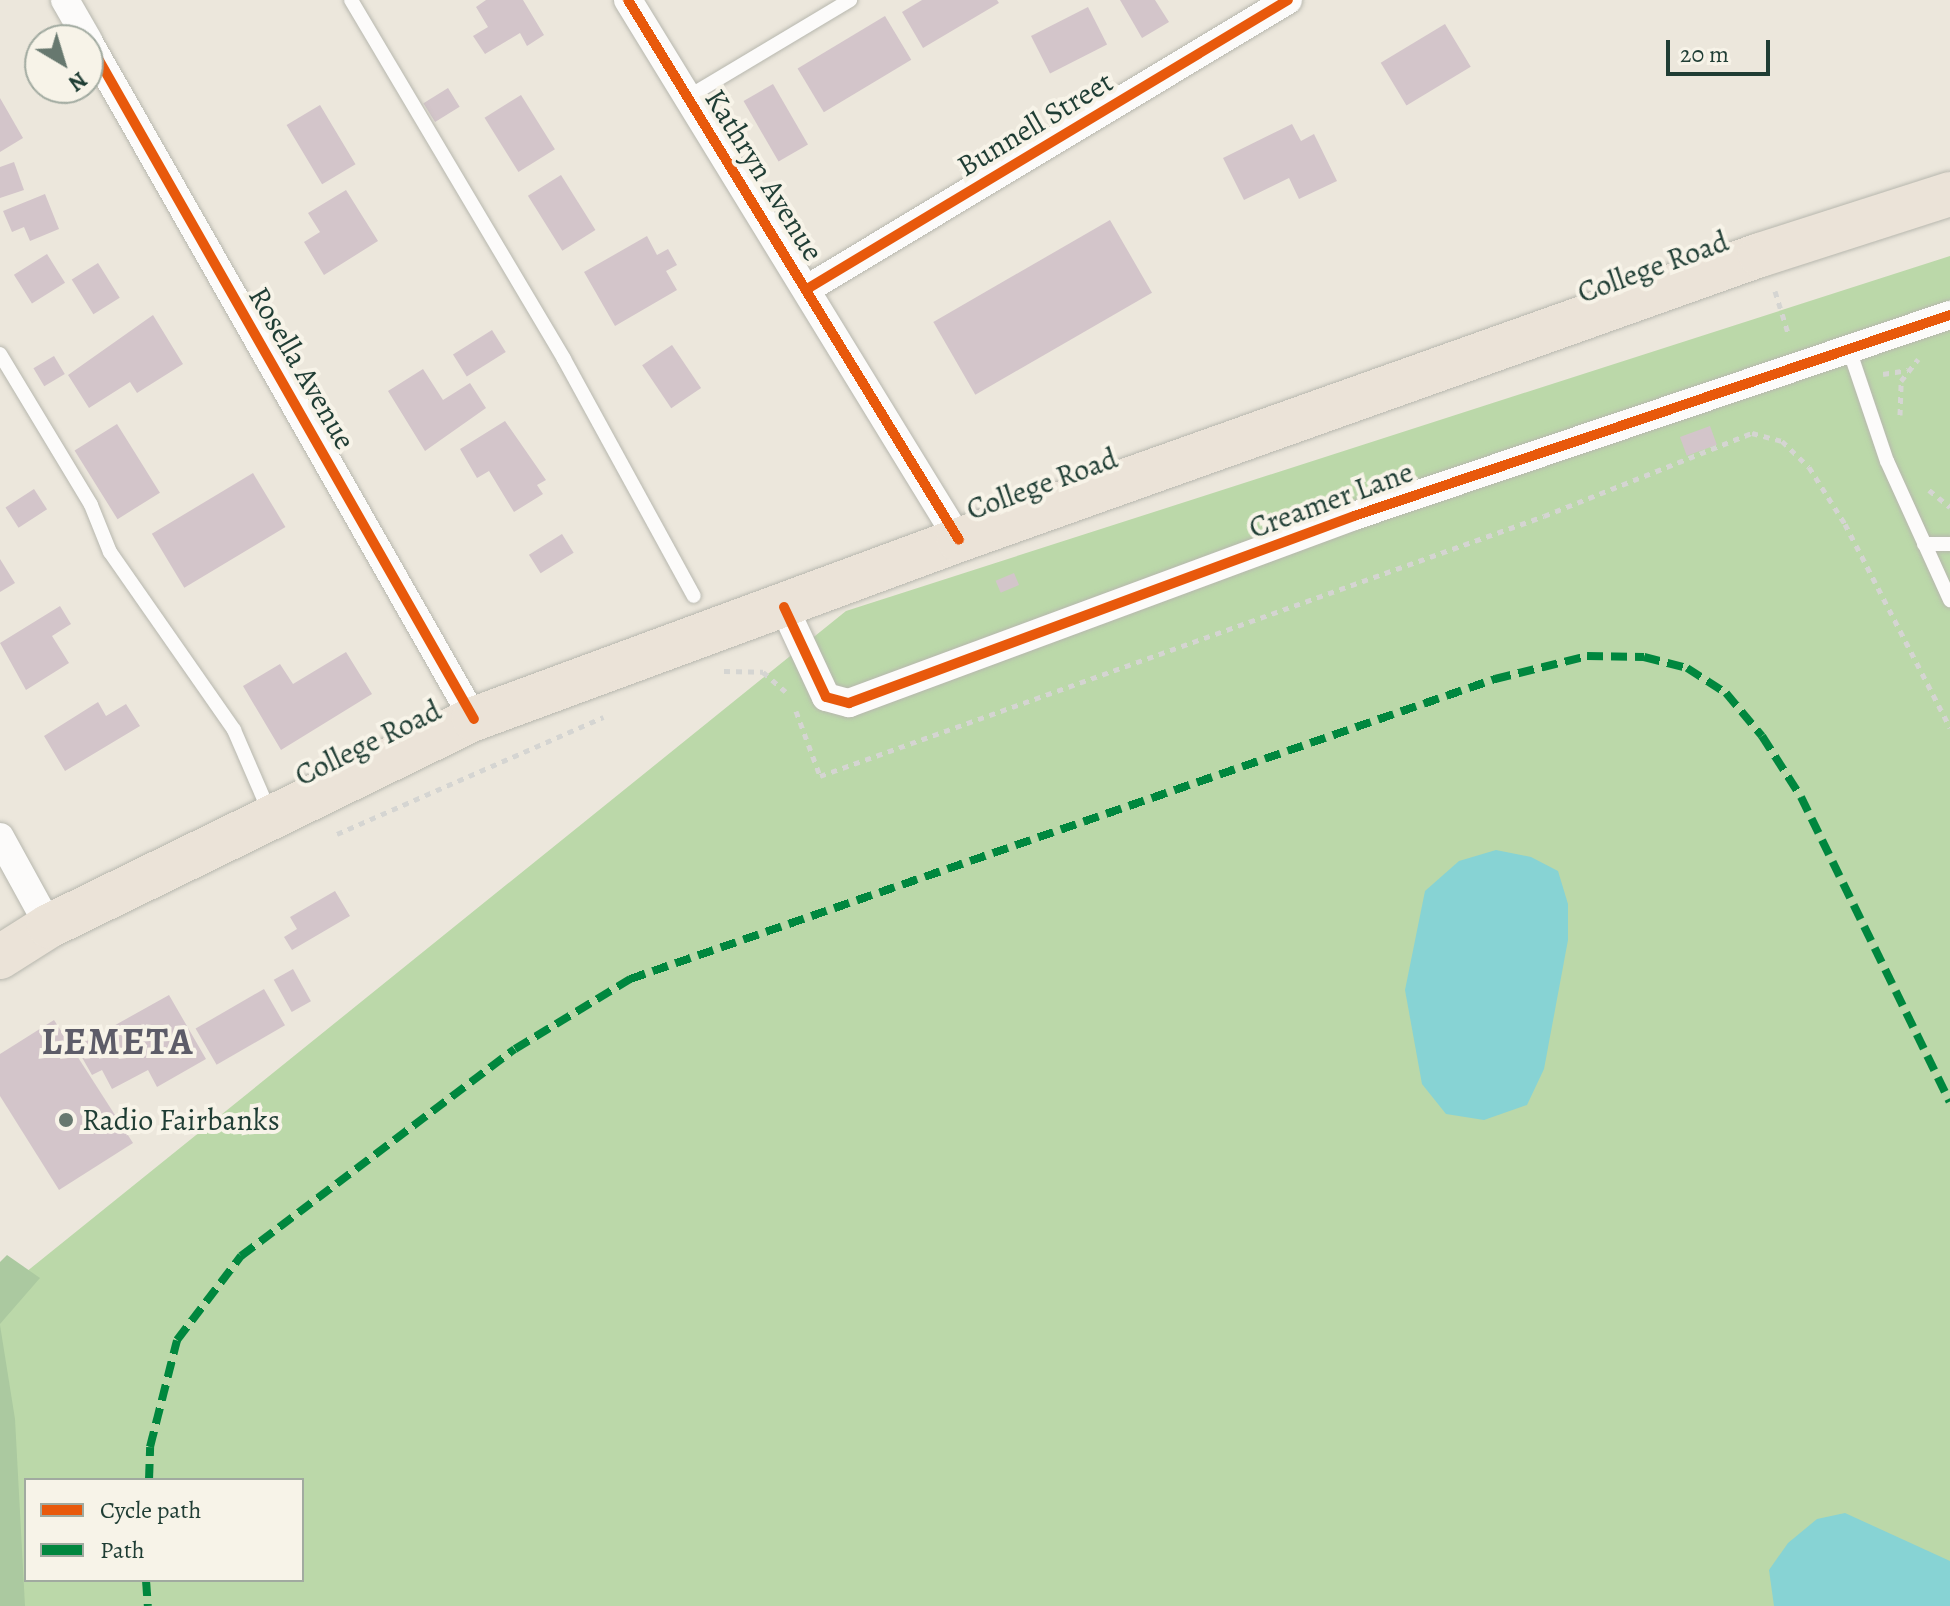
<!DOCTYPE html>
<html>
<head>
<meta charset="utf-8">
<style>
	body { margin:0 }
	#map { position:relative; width:1950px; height:1606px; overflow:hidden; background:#ece7dc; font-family:Alegreya,serif }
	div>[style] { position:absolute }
	.green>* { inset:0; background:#bbd8a9 }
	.forest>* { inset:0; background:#abc9a0 }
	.water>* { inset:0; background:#87d3d4 }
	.building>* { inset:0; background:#d3c5ca; transform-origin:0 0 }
	.path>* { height:5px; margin-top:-2.5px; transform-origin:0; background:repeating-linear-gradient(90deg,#d5d5d2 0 6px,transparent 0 12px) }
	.roads { filter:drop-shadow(0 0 2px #b7b7ae) drop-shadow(0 0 2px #b7b7ae) }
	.service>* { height:14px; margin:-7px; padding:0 7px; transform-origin:7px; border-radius:7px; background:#fcfbfa }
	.minor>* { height:28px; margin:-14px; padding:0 14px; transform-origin:14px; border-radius:14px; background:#fcfbfa }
	.primary>* { height:44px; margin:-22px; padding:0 22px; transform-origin:22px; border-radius:22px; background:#ebe3d8 }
	.quiet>* { height:8px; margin-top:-4px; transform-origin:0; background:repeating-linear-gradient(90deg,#00873e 0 16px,transparent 0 24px) }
	.cycleway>* { height:10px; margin:-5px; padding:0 5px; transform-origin:5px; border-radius:5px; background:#e8590c }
	.dots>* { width:22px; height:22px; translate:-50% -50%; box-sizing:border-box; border:4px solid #f7f3e8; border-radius:50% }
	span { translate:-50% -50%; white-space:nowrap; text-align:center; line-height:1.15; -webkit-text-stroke:8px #f7f3e8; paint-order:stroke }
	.street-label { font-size:30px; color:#1f3d34 }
	.poi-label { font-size:30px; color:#1f3d34 }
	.left { translate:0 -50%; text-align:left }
	.district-label { font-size:38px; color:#5d5c68; font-weight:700; letter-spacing:2px }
	.legend { position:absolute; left:24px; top:1478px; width:280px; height:104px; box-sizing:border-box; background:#f7f3e8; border:2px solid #a1aaa0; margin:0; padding:10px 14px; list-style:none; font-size:24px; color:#1f3d34 }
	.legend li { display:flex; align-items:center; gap:16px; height:40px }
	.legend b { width:40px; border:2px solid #a1aaa0 }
	.north { position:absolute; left:24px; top:24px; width:80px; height:80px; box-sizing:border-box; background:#f7f3e8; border:2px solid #a1aaa0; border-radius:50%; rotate:142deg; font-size:22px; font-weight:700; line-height:32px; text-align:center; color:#1f3d34 }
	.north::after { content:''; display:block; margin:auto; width:28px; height:36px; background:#67786f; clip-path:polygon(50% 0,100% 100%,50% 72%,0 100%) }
	.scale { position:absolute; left:1666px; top:40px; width:104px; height:36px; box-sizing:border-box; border:4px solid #1f3d34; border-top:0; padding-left:10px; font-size:24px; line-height:28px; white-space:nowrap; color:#1f3d34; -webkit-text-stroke:6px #f7f3e8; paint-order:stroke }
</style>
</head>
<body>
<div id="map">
	<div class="green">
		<i style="clip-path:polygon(evenodd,1950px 256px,1950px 1606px,15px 1606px,0 1530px,0 1293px,846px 611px,1950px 256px,26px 1480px,302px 1480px,302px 1580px,26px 1580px,26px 1480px)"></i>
	</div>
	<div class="forest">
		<i style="clip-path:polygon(7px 1255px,40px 1278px,0 1324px,0 1262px)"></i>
		<i style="clip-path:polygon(0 1325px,15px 1419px,25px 1606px,0 1606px)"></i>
	</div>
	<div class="water">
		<i style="clip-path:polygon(1496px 850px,1531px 857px,1558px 871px,1568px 904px,1568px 940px,1544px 1069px,1527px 1105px,1484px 1120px,1446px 1114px,1422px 1084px,1405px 990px,1425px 891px,1459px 861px)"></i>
		<i style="clip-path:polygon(1845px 1513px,1950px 1561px,1950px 1606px,1774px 1606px,1769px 1570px,1788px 1543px,1817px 1519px)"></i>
	</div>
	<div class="building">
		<i style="clip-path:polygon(486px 0,523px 0,544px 35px,527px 46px,520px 33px,485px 54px,473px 36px,488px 27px,476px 7px)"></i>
		<i style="clip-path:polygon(922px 0,997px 0,999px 3px,923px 48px,902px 12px)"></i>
		<i style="clip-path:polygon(1120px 0,1155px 0,1169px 22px,1142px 38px)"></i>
		<i style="left:1088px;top:7px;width:42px;height:64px;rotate:63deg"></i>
		<i style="left:885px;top:16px;width:51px;height:102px;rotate:59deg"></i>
		<i style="left:1445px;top:24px;width:50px;height:75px;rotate:59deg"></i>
		<i style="left:773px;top:84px;width:70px;height:34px;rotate:60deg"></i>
		<i style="left:448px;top:88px;width:22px;height:29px;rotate:58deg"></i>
		<i style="left:521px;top:95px;width:64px;height:43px;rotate:58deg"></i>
		<i style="clip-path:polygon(0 98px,23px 138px,0 152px)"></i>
		<i style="left:320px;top:105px;width:69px;height:39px;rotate:59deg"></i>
		<i style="clip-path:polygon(1292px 124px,1301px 141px,1314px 134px,1337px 181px,1299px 199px,1289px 178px,1244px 200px,1223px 158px)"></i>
		<i style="clip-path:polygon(14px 162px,24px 190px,0 198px,0 167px)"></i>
		<i style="left:561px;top:175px;width:65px;height:39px;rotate:58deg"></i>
		<i style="clip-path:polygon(346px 190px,378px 241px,324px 275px,304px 242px,320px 232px,308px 213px)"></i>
		<i style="clip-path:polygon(45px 194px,59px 229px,30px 241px,24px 227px,12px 232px,3px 211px)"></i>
		<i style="left:1110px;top:220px;width:84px;height:204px;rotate:60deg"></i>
		<i style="clip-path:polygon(647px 236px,657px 255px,668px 249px,677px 265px,666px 271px,677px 290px,615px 326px,584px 272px)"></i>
		<i style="left:47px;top:254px;width:34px;height:39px;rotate:58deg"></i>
		<i style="left:98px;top:263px;width:41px;height:31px;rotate:58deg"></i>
		<i style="clip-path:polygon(153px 315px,183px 364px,137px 393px,130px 382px,89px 408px,68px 375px)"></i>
		<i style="left:492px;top:330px;width:26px;height:46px;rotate:58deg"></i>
		<i style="left:672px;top:345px;width:52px;height:36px;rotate:56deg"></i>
		<i style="left:54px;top:356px;width:21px;height:24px;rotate:59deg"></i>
		<i style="clip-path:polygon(423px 369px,443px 400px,470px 383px,486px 408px,425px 451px,388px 391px)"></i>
		<i style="clip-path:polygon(505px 421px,546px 480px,537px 485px,543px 494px,514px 512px,489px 471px,477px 478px,460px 449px)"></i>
		<i style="left:117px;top:424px;width:81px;height:50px;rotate:58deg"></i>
		<i style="left:1710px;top:426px;width:20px;height:32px;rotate:70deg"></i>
		<i style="left:253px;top:473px;width:63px;height:118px;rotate:59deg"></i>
		<i style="left:34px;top:489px;width:24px;height:34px;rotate:57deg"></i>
		<i style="left:562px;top:534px;width:22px;height:39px;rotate:58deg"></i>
		<i style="clip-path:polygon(0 559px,15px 583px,0 592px)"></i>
		<i style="left:1014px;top:573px;width:13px;height:20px;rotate:67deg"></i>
		<i style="clip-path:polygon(60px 606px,71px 624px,52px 636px,69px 663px,26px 690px,0 643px)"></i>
		<i style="clip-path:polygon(346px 652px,372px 694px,281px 750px,243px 686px,280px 664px,293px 684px)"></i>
		<i style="clip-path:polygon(98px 702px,106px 716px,126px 704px,140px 726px,65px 771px,44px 736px)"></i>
		<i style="clip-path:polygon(335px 891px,350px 916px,292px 950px,284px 937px,297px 929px,290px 917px)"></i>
		<i style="left:293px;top:969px;width:37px;height:22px;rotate:61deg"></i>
		<i style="left:264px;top:989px;width:42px;height:79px;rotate:60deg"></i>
		<i style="clip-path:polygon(169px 995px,206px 1059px,157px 1087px,148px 1070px,112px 1089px,102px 1070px,92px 1075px,76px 1047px)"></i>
		<i style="clip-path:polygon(54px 1020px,133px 1143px,59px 1190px,0 1096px,0 1054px)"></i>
	</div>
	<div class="path">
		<i style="left:1775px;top:291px;width:47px;rotate:72.7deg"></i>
		<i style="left:1883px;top:374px;width:25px;rotate:-9deg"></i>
		<i style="left:1900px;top:415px;width:34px;rotate:-88deg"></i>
		<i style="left:1901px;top:381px;width:28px;rotate:-52deg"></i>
		<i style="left:1929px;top:490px;width:27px;rotate:39deg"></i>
		<i style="left:724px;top:671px;width:39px;rotate:1deg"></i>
		<i style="left:763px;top:672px;width:30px;rotate:41deg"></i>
		<i style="left:796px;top:711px;width:69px;rotate:69.7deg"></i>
		<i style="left:820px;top:776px;width:769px;rotate:-19.75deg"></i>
		<i style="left:1544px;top:516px;width:224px;rotate:-21.8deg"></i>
		<i style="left:1752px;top:433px;width:31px;rotate:15deg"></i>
		<i style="left:1782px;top:441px;width:37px;rotate:44deg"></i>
		<i style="left:1809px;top:467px;width:67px;rotate:57.7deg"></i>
		<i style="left:1845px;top:524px;width:229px;rotate:62.7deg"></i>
		<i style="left:337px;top:834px;width:291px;rotate:-23.7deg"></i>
	</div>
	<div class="roads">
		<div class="service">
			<i style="left:351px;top:0;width:417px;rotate:59.3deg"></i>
			<i style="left:564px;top:359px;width:270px;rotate:61.3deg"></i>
			<i style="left:688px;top:97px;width:189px;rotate:-30.9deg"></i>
			<i style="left:1849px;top:349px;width:118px;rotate:71.3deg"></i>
			<i style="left:1887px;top:461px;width:153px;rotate:65.6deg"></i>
			<i style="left:0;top:354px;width:176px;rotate:58.9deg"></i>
			<i style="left:91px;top:505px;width:51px;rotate:68deg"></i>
			<i style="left:110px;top:552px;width:217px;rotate:55.1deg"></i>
			<i style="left:234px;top:730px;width:90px;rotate:66.6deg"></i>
			<i style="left:1924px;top:544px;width:26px"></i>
		</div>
		<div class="minor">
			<i style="left:65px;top:0;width:46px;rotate:60.1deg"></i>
			<i style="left:628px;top:0;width:633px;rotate:58.49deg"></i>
			<i style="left:88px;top:41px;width:780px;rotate:60.35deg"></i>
			<i style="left:807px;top:289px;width:561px;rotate:-31deg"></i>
			<i style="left:784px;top:607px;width:99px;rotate:65deg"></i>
			<i style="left:826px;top:697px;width:24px;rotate:15deg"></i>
			<i style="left:849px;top:703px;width:539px;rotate:-20.32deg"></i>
			<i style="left:1354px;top:516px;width:629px;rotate:-18.64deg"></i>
			<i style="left:0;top:837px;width:102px;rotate:61.2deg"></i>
		</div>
		<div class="primary">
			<i style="left:0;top:957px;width:58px;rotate:-32.3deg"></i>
			<i style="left:49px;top:926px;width:473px;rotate:-26deg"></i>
			<i style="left:474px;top:719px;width:517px;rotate:-20.26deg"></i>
			<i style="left:959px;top:540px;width:850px;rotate:-19.59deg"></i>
			<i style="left:1760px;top:255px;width:200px;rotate:-17.8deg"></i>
		</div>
	</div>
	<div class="quiet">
		<i style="left:149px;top:1480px;width:33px;rotate:-88deg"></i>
		<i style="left:150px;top:1447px;width:110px;rotate:-75.8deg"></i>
		<i style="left:177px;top:1340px;width:106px;rotate:-52.7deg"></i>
		<i style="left:241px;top:1256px;width:343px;rotate:-37.1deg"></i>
		<i style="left:515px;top:1049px;width:135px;rotate:-31.3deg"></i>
		<i style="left:630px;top:979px;width:916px;rotate:-19.13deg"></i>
		<i style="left:1495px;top:679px;width:95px;rotate:-14deg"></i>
		<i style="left:1587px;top:656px;width:57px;rotate:1deg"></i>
		<i style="left:1644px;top:657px;width:44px;rotate:14.3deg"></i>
		<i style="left:1687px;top:668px;width:46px;rotate:32.7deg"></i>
		<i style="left:1726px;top:693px;width:56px;rotate:50.1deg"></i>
		<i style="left:1762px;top:736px;width:72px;rotate:57.4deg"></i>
		<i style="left:1801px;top:797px;width:339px;rotate:64deg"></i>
		<i style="left:146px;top:1580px;width:26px;rotate:86deg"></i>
	</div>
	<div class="cycleway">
		<i style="left:628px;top:0;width:633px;rotate:58.49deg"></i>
		<i style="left:88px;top:41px;width:780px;rotate:60.35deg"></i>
		<i style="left:807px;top:289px;width:561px;rotate:-31deg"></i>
		<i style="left:784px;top:607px;width:99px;rotate:65deg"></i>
		<i style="left:826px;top:697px;width:24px;rotate:15deg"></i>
		<i style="left:849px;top:703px;width:539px;rotate:-20.32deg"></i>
		<i style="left:1354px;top:516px;width:629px;rotate:-18.64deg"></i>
	</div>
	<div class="dots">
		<i style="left:66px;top:1120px;background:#67786f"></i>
	</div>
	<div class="street-label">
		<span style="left:1035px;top:124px;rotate:-31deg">Bunnell Street</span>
		<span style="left:764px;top:175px;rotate:58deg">Kathryn Avenue</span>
		<span style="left:1653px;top:267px;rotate:-20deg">College Road</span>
		<span style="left:302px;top:368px;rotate:60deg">Rosella Avenue</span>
		<span style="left:1042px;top:484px;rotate:-20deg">College Road</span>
		<span style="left:1331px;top:500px;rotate:-20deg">Creamer Lane</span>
		<span style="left:368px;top:743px;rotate:-26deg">College Road</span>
	</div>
	<div class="poi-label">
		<span class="left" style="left:82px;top:1120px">Radio Fairbanks</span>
	</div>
	<div class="district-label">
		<span style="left:118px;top:1042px">LEMETA</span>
	</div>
	<ul class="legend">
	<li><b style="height:10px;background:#e8590c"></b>Cycle path</li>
	<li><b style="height:10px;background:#00873e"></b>Path</li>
	</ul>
	<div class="north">N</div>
	<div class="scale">20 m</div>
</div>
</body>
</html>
